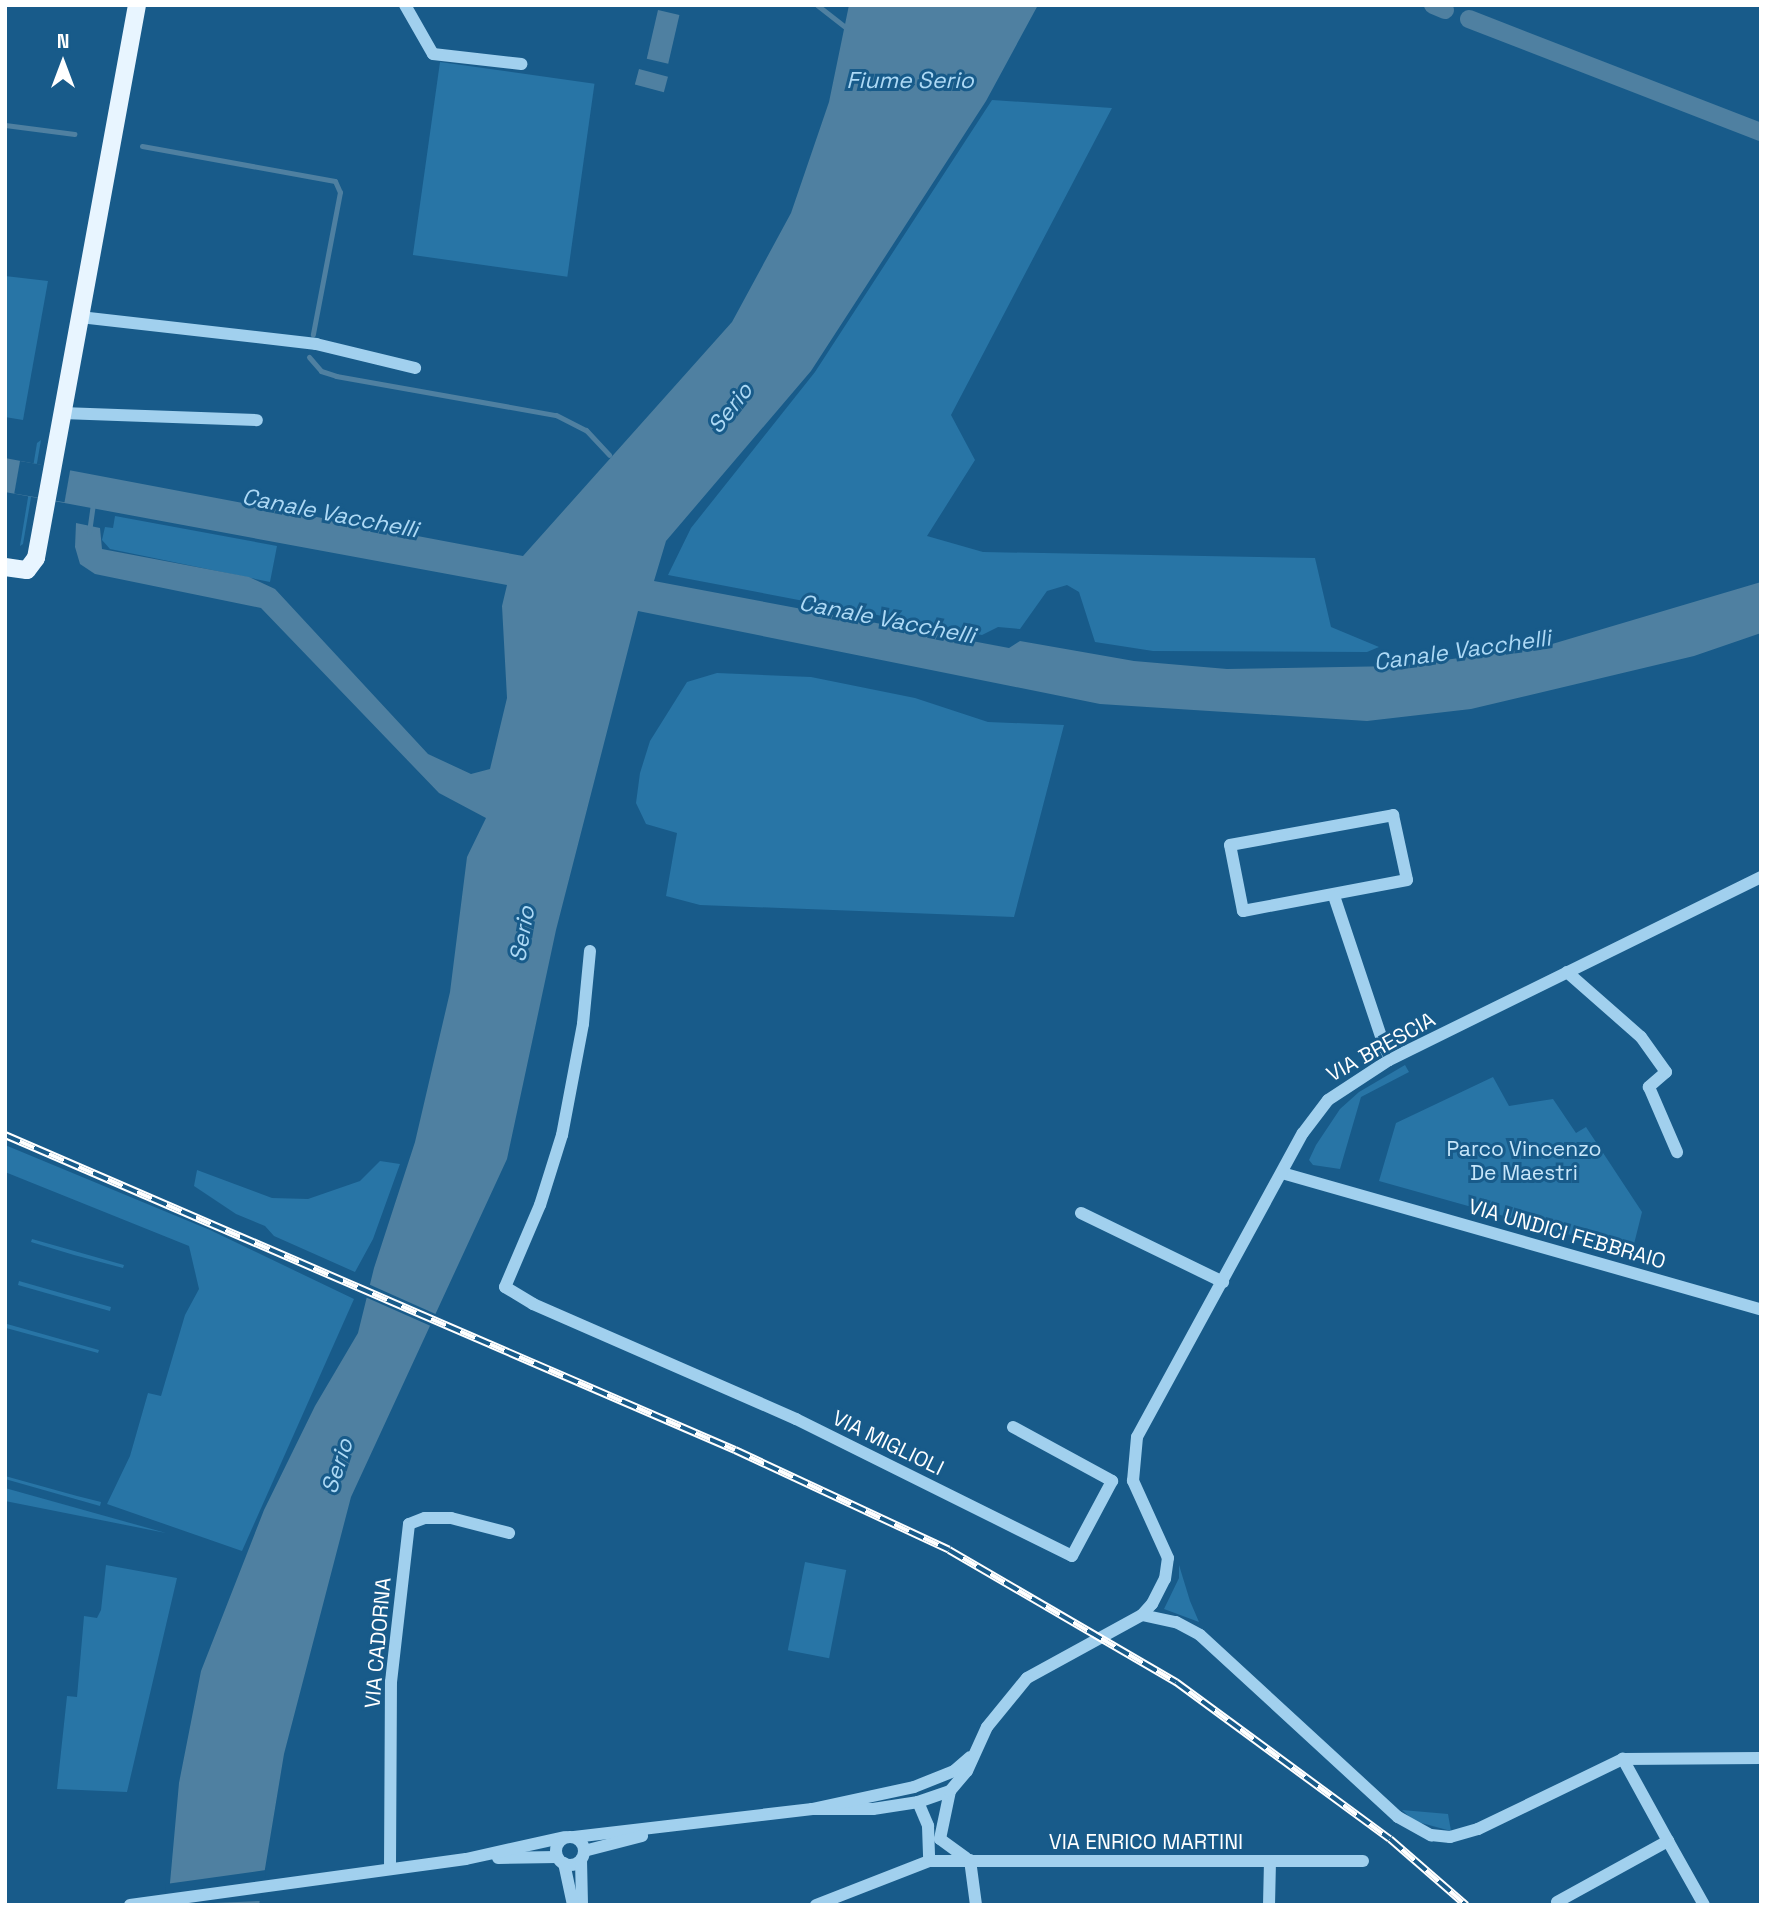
<!DOCTYPE html>
<html>
<head>
<meta charset="utf-8">
<style>
	body { margin:0 }
	#map { position:relative; width:1766px; height:1910px; overflow:hidden; background:#185b8a; font-family:"Space Grotesk",sans-serif }
	div>[style] { position:absolute }
	.green>* { inset:0; background:#2875a6; transform-origin:0 0 }
	.water>* { inset:0; background:#4f80a1; transform-origin:0 0 }
	.pier>* { inset:0; background:#185b8a; transform-origin:0 0 }
	.stream>* { height:5px; margin:-2.5px; padding:0 2.5px; transform-origin:2.5px; border-radius:2.5px; background:#4f80a1 }
	.canal>* { height:18px; margin:-9px; padding:0 9px; transform-origin:9px; border-radius:9px; background:#4f80a1 }
	.minor>* { height:12px; margin:-6px; padding:0 6px; transform-origin:6px; border-radius:6px; background:#a1d0ee }
	.minor>.ring { margin:-6px; padding:0; box-sizing:content-box; background:none; border:12px solid #a1d0ee; border-radius:50% }
	.major>* { height:18px; margin:-9px; padding:0 9px; transform-origin:9px; border-radius:9px; background:#e8f5ff }
	.rail>* { height:8px; margin-top:-4px; transform-origin:0; background:repeating-linear-gradient(90deg,#185b8a 0 16px,#fff 0 32px); box-sizing:border-box; border-block:2px solid #fff }
	span { translate:-50% -50%; white-space:nowrap; text-align:center; line-height:1.15; -webkit-text-stroke:6px #185b8a; paint-order:stroke }
	.street-label { font-size:21px; color:#fff }
	.park-label { font-size:21px; color:#c7e6fa }
	.water-label { font-size:23px; color:#add9f5; font-style:italic }
	.frame { position:absolute; inset:0; border:7px solid #fff; pointer-events:none }
	.north { position:absolute; left:28px; top:28px; width:70px; height:70px; -webkit-text-stroke:5px #185b8a; paint-order:stroke; rotate:0deg; font-size:19px; font-weight:700; line-height:28px; text-align:center; color:#fff }
	.north::after { content:''; display:block; margin:auto; width:24px; height:32px; background:#fff; clip-path:polygon(50% 0,100% 100%,50% 72%,0 100%) }
</style>
</head>
<body>
<div id="map">
	<div class="green">
		<i style="left:440px;top:62px;width:156px;height:195px;rotate:8deg"></i>
		<i style="clip-path:polygon(992px 100px,1112px 108px,951px 415px,975px 460px,927px 536px,983px 552px,1315px 558px,1331px 627px,1379px 647px,1367px 652px,1153px 651px,1095px 642px,1079px 592px,1067px 585px,1047px 591px,1020px 629px,998px 627px,982px 635px,668px 575px,691px 528px,815px 372px)"></i>
		<i style="clip-path:polygon(5px 276px,48px 281px,23px 420px,5px 417px)"></i>
		<i style="clip-path:polygon(41px 440px,23px 544px,20px 546px,37px 443px)"></i>
		<i style="clip-path:polygon(115px 516px,277px 546px,270px 582px,110px 549px,102px 540px,105px 527px,113px 528px)"></i>
		<i style="clip-path:polygon(717px 673px,811px 677px,915px 698px,988px 722px,1064px 725px,1014px 917px,700px 905px,666px 896px,677px 833px,646px 824px,636px 803px,640px 773px,650px 741px,687px 682px)"></i>
		<i style="clip-path:polygon(1405px 1065px,1409px 1072px,1361px 1097px,1340px 1169px,1313px 1165px,1309px 1160px,1316px 1145px,1340px 1109px,1359px 1092px)"></i>
		<i style="clip-path:polygon(1493px 1077px,1509px 1106px,1553px 1099px,1576px 1133px,1586px 1127px,1642px 1212px,1632px 1252px,1379px 1181px,1396px 1123px)"></i>
		<i style="clip-path:polygon(5px 1145px,210px 1230px,354px 1299px,242px 1551px,107px 1504px,130px 1456px,148px 1393px,161px 1396px,185px 1315px,199px 1289px,189px 1246px,5px 1172px)"></i>
		<i style="clip-path:polygon(380px 1161px,400px 1164px,373px 1239px,355px 1272px,274px 1236px,265px 1226px,236px 1214px,194px 1186px,197px 1170px,272px 1198px,308px 1199px,360px 1181px)"></i>
		<i style="clip-path:polygon(32px 1239px,99px 1258px,124px 1265px,123px 1268px,74px 1255px,31px 1242px)"></i>
		<i style="clip-path:polygon(19px 1281px,68px 1295px,111px 1307px,110px 1311px,67px 1299px,18px 1285px)"></i>
		<i style="clip-path:polygon(7px 1324px,99px 1350px,98px 1353px,6px 1328px)"></i>
		<i style="clip-path:polygon(5px 1476px,77px 1496px,101px 1502px,100px 1506px,5px 1479px)"></i>
		<i style="clip-path:polygon(5px 1488px,166px 1533px,5px 1501px)"></i>
		<i style="left:805px;top:1562px;width:42px;height:90px;rotate:11deg"></i>
		<i style="clip-path:polygon(106px 1565px,177px 1578px,127px 1792px,57px 1789px,67px 1696px,77px 1697px,84px 1616px,97px 1618px,101px 1610px)"></i>
		<i style="clip-path:polygon(1179px 1565px,1190px 1601px,1199px 1622px,1164px 1609px,1179px 1578px)"></i>
		<i style="clip-path:polygon(1402px 1810px,1448px 1814px,1451px 1831px,1414px 1821px)"></i>
	</div>
	<div class="water">
		<i style="clip-path:polygon(849px 5px,1038px 5px,986px 101px,811px 371px,666px 541px,654px 581px,1009px 648px,1020px 641px,1134px 661px,1227px 669px,1399px 666px,1542px 647px,1761px 582px,1761px 633px,1694px 656px,1471px 709px,1367px 721px,1100px 704px,638px 611px,556px 930px,507px 1159px,351px 1497px,284px 1754px,259px 1905px,168px 1905px,179px 1783px,201px 1671px,264px 1510px,315px 1406px,358px 1333px,374px 1268px,415px 1142px,450px 992px,467px 857px,486px 818px,439px 793px,261px 608px,95px 574px,80px 564px,75px 547px,76px 523px,100px 528px,102px 549px,249px 577px,275px 589px,428px 754px,471px 774px,490px 769px,507px 698px,502px 606px,507px 585px,5px 492px,5px 458px,523px 556px,732px 322px,791px 213px,829px 102px)"></i>
		<i style="left:658px;top:10px;width:22px;height:50px;rotate:13deg"></i>
		<i style="left:639px;top:69px;width:30px;height:16px;rotate:15deg"></i>
	</div>
	<div class="pier">
		<i style="left:20px;top:461px;width:51px;height:33px;rotate:10deg"></i>
		<i style="left:366px;top:1283px;width:81px;height:13px;rotate:24deg"></i>
		<i style="clip-path:polygon(266px 1870px,262px 1901px,164px 1905px,166px 1884px)"></i>
	</div>
	<div class="stream">
		<i style="left:817px;top:5px;width:39px;rotate:38deg"></i>
		<i style="left:5px;top:125px;width:70px;rotate:7.4deg"></i>
		<i style="left:142px;top:146px;width:196px;rotate:10.3deg"></i>
		<i style="left:335px;top:181px;width:12px;rotate:66deg"></i>
		<i style="left:340px;top:192px;width:145px;rotate:100.8deg"></i>
		<i style="left:309px;top:357px;width:18px;rotate:49deg"></i>
		<i style="left:321px;top:371px;width:16px;rotate:18deg"></i>
		<i style="left:336px;top:376px;width:223px;rotate:10.1deg"></i>
		<i style="left:556px;top:415px;width:34px;rotate:27deg"></i>
		<i style="left:586px;top:430px;width:34px;rotate:47deg"></i>
		<i style="left:89px;top:532px;width:29px;rotate:-82deg"></i>
	</div>
	<div class="canal">
		<i style="left:1433px;top:5px;width:13px;rotate:23deg"></i>
		<i style="left:1469px;top:19px;width:313px;rotate:21.2deg"></i>
	</div>
	<div class="minor">
		<i style="left:405px;top:5px;width:56px;rotate:60.3deg"></i>
		<i style="left:433px;top:54px;width:89px;rotate:6.5deg"></i>
		<i style="left:80px;top:317px;width:238px;rotate:6.5deg"></i>
		<i style="left:316px;top:344px;width:102px;rotate:13.6deg"></i>
		<i style="left:62px;top:413px;width:195px;rotate:2.1deg"></i>
		<i style="left:1393px;top:815px;width:66px;rotate:77.8deg"></i>
		<i style="left:1407px;top:880px;width:167px;rotate:169.3deg"></i>
		<i style="left:1243px;top:911px;width:67px;rotate:-101.1deg"></i>
		<i style="left:1230px;top:845px;width:166px;rotate:-10.4deg"></i>
		<i style="left:1334px;top:896px;width:173px;rotate:71.5deg"></i>
		<i style="left:590px;top:951px;width:73px;rotate:95.5deg"></i>
		<i style="left:583px;top:1024px;width:113px;rotate:100.7deg"></i>
		<i style="left:562px;top:1135px;width:73px;rotate:107.4deg"></i>
		<i style="left:540px;top:1205px;width:89px;rotate:113.1deg"></i>
		<i style="left:505px;top:1287px;width:33px;rotate:31deg"></i>
		<i style="left:533px;top:1304px;width:287px;rotate:23.6deg"></i>
		<i style="left:796px;top:1419px;width:308px;rotate:26.4deg"></i>
		<i style="left:1072px;top:1556px;width:85px;rotate:-61.9deg"></i>
		<i style="left:1567px;top:972px;width:98px;rotate:41.3deg"></i>
		<i style="left:1641px;top:1037px;width:43px;rotate:54.5deg"></i>
		<i style="left:1666px;top:1072px;width:23px;rotate:139deg"></i>
		<i style="left:1649px;top:1087px;width:71px;rotate:66.7deg"></i>
		<i style="left:1282px;top:1173px;width:498px;rotate:15.9deg"></i>
		<i style="left:1081px;top:1213px;width:158px;rotate:25.9deg"></i>
		<i style="left:1013px;top:1427px;width:113px;rotate:28.6deg"></i>
		<i style="left:1142px;top:1615px;width:35px;rotate:12deg"></i>
		<i style="left:1176px;top:1622px;width:27px;rotate:28deg"></i>
		<i style="left:1200px;top:1635px;width:269px;rotate:42.6deg"></i>
		<i style="left:1398px;top:1817px;width:38px;rotate:29deg"></i>
		<i style="left:1431px;top:1835px;width:19px;rotate:6deg"></i>
		<i style="left:1450px;top:1837px;width:29px;rotate:-16deg"></i>
		<i style="left:1478px;top:1829px;width:161px;rotate:-25.8deg"></i>
		<i style="left:1623px;top:1759px;width:138px;rotate:-0.4deg"></i>
		<i style="left:950px;top:1791px;width:49px;rotate:101.8deg"></i>
		<i style="left:940px;top:1839px;width:32px;rotate:36deg"></i>
		<i style="left:918px;top:1802px;width:26px;rotate:67deg"></i>
		<i style="left:928px;top:1826px;width:35px;rotate:88deg"></i>
		<i style="left:812px;top:1809px;width:61px"></i>
		<i style="left:873px;top:1809px;width:46px;rotate:-8.8deg"></i>
		<i style="left:918px;top:1802px;width:34px;rotate:-19deg"></i>
		<i style="left:950px;top:1791px;width:26px;rotate:-50deg"></i>
		<i style="left:967px;top:1771px;width:48px;rotate:-65.6deg"></i>
		<i style="left:987px;top:1727px;width:63px;rotate:-50.8deg"></i>
		<i style="left:1027px;top:1678px;width:131px;rotate:-28.7deg"></i>
		<i style="left:1142px;top:1615px;width:15px;rotate:-48deg"></i>
		<i style="left:1152px;top:1604px;width:28px;rotate:-63deg"></i>
		<i style="left:1165px;top:1579px;width:21px;rotate:-82deg"></i>
		<i style="left:1168px;top:1558px;width:85px;rotate:-114.4deg"></i>
		<i style="left:1133px;top:1481px;width:44px;rotate:-84.8deg"></i>
		<i style="left:1137px;top:1437px;width:346px;rotate:-61.4deg"></i>
		<i style="left:1303px;top:1133px;width:41px;rotate:-52.9deg"></i>
		<i style="left:1328px;top:1100px;width:73px;rotate:-33.3deg"></i>
		<i style="left:1389px;top:1060px;width:415px;rotate:-26.2deg"></i>
		<i class="ring" style="left:556px;top:1837px;width:16px;height:16px"></i>
		<i style="left:574px;top:1837px;width:240px;rotate:-6.7deg"></i>
		<i style="left:812px;top:1809px;width:104px;rotate:-12.2deg"></i>
		<i style="left:914px;top:1787px;width:43px;rotate:-21.8deg"></i>
		<i style="left:954px;top:1771px;width:21px;rotate:-41deg"></i>
		<i style="left:1668px;top:1841px;width:73px;rotate:60.6deg"></i>
		<i style="left:584px;top:1851px;width:60px;rotate:-14.5deg"></i>
		<i style="left:498px;top:1858px;width:59px;rotate:-1deg"></i>
		<i style="left:581px;top:1860px;width:45px;rotate:88.7deg"></i>
		<i style="left:970px;top:1860px;width:45px;rotate:82.4deg"></i>
		<i style="left:564px;top:1863px;width:43px;rotate:77.9deg"></i>
		<i style="left:390px;top:1868px;width:186px;rotate:-89.7deg"></i>
		<i style="left:391px;top:1682px;width:159px;rotate:-83.5deg"></i>
		<i style="left:409px;top:1524px;width:17px;rotate:-21deg"></i>
		<i style="left:425px;top:1518px;width:26px"></i>
		<i style="left:451px;top:1518px;width:60px;rotate:14.5deg"></i>
		<i style="left:1557px;top:1902px;width:127px;rotate:-28.8deg"></i>
		<i style="left:1668px;top:1841px;width:94px;rotate:-118.8deg"></i>
		<i style="left:130px;top:1905px;width:339px;rotate:-7.8deg"></i>
		<i style="left:466px;top:1859px;width:101px;rotate:-12.5deg"></i>
		<i style="left:816px;top:1905px;width:121px;rotate:-21.3deg"></i>
		<i style="left:929px;top:1861px;width:434px"></i>
		<i style="left:1269px;top:1905px;width:44px;rotate:-88.7deg"></i>
	</div>
	<div class="major">
		<i style="left:5px;top:567px;width:22px;rotate:8deg"></i>
		<i style="left:27px;top:570px;width:15px;rotate:-53deg"></i>
		<i style="left:36px;top:558px;width:562px;rotate:-79.65deg"></i>
	</div>
	<div class="rail">
		<i style="left:5px;top:1135px;width:795px;rotate:23.34deg"></i>
		<i style="left:735px;top:1450px;width:236px;rotate:25deg"></i>
		<i style="left:949px;top:1550px;width:263px;rotate:30.2deg"></i>
		<i style="left:1176px;top:1682px;width:265px;rotate:36.3deg"></i>
		<i style="left:1390px;top:1839px;width:101px;rotate:41deg"></i>
	</div>
	<div class="street-label">
		<span style="left:1381px;top:1047px;rotate:-29deg">VIA BRESCIA</span>
		<span style="left:1567px;top:1234px;rotate:16deg">VIA UNDICI FEBBRAIO</span>
		<span style="left:888px;top:1443px;rotate:26deg">VIA MIGLIOLI</span>
		<span style="left:378px;top:1643px;rotate:-85deg">VIA CADORNA</span>
		<span style="left:1146px;top:1842px">VIA ENRICO MARTINI</span>
	</div>
	<div class="park-label">
		<span style="left:1524px;top:1161px">Parco Vincenzo<br>De Maestri</span>
	</div>
	<div class="water-label">
		<span style="left:910px;top:80px">Fiume Serio</span>
		<span style="left:730px;top:408px;rotate:-52deg">Serio</span>
		<span style="left:330px;top:513px;rotate:11deg">Canale Vacchelli</span>
		<span style="left:887px;top:619px;rotate:11deg">Canale Vacchelli</span>
		<span style="left:1462px;top:650px;rotate:-8deg">Canale Vacchelli</span>
		<span style="left:522px;top:934px;rotate:-80deg">Serio</span>
		<span style="left:337px;top:1466px;rotate:-72deg">Serio</span>
	</div>
	<div class="frame"></div>
	<div class="north">N</div>
</div>
</body>
</html>
